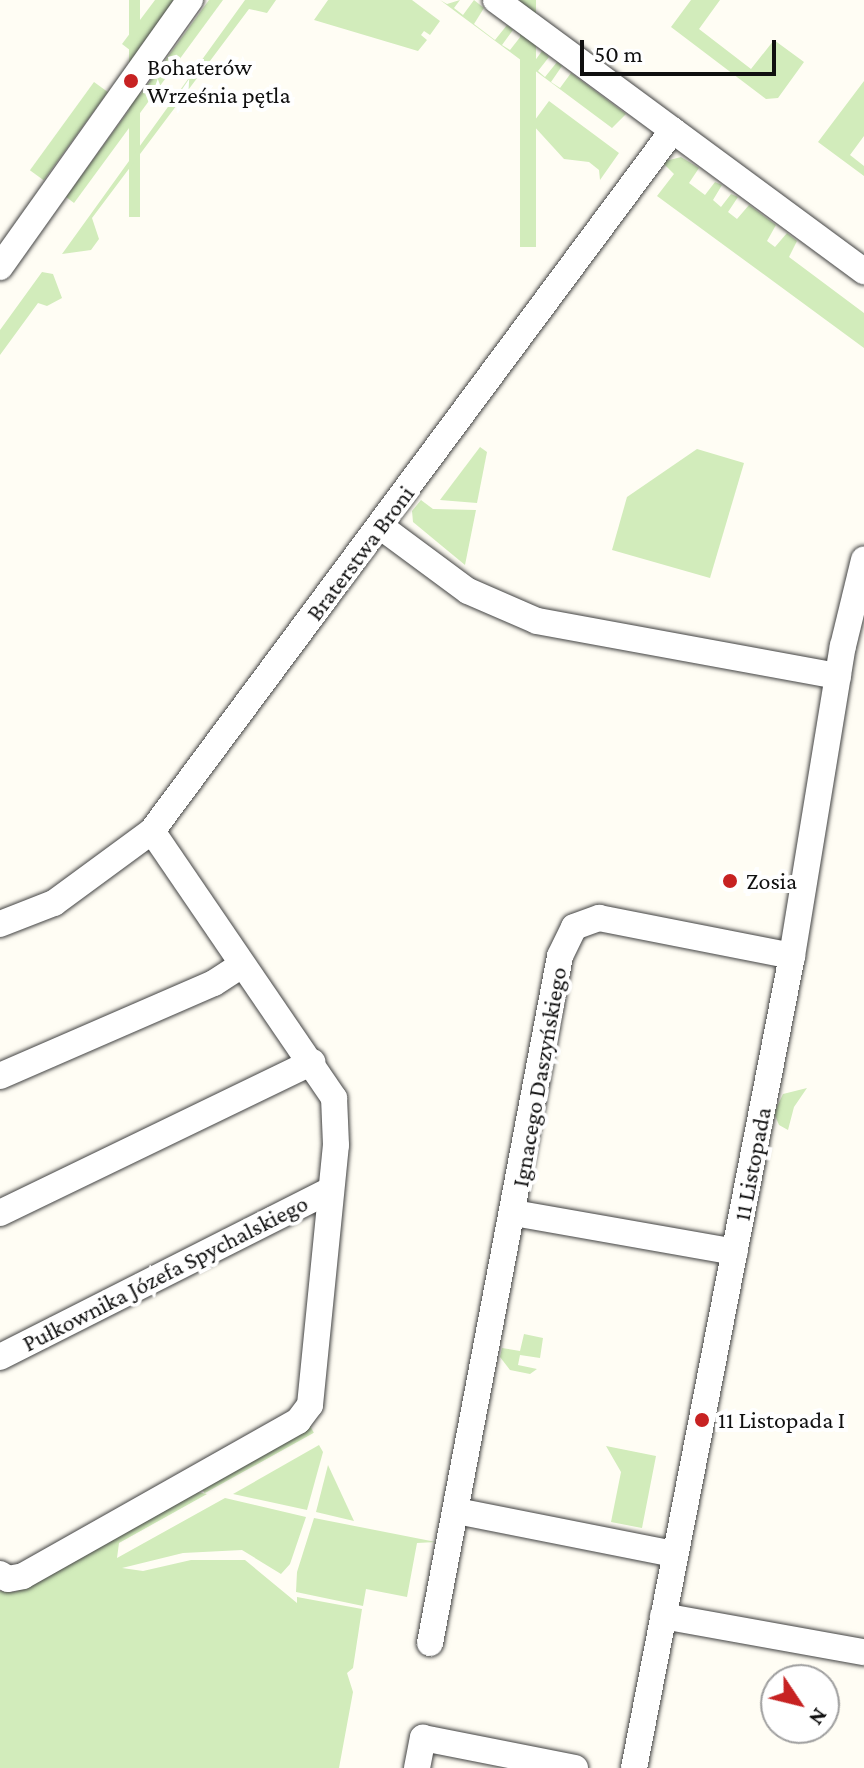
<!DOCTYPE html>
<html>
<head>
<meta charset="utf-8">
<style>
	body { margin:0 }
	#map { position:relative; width:864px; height:1768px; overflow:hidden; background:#fffdf4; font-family:"Crimson Pro",serif }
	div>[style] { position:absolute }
	.green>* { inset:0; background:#d2ecbb; transform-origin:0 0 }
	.roads { filter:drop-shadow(0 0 2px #434343) drop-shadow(0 0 2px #434343) }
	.minor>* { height:26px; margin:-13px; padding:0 13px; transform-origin:13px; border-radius:13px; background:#fff }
	.dots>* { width:22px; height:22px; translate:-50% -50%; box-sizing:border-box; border:4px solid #fff; border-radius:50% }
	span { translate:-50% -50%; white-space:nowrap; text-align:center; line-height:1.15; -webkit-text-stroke:8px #fff; paint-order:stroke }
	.poi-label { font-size:24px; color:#101010 }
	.left { translate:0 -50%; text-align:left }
	.street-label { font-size:24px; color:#101010 }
	.north { position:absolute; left:760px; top:1664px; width:80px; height:80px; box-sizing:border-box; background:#fff; border:2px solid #9f9f9f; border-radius:50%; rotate:125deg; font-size:22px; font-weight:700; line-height:32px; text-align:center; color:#101010 }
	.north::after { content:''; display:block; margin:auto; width:28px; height:36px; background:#c72222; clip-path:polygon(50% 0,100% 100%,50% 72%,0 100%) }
	.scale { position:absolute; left:580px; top:40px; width:196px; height:36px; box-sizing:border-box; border:4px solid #101010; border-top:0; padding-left:10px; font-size:24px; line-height:28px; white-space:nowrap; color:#101010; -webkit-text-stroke:6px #fff; paint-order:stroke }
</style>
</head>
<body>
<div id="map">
	<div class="green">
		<i style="left:129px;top:0;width:11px;height:217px"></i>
		<i style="clip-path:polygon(155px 0,175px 0,135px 54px,122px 44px)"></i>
		<i style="clip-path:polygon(209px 0,223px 0,74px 203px,66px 197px)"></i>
		<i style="clip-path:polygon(245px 0,276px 0,267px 13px,249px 9px,92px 218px,99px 239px,91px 250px,62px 254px)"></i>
		<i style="clip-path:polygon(328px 0,412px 0,440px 21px,430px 35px,424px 31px,421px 35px,427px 40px,418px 51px,314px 20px)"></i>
		<i style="clip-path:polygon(440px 0,447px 4px,460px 0,454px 8px,463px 15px,474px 0,484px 8px,474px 24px,495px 40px,507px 25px,513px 30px,502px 45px,510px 50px,521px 36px,532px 44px,521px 59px,531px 66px,542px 51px,549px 57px,538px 71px,545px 77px,557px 62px,562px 66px,551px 82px,560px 88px,571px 73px,626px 114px,612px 128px)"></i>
		<i style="left:520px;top:0;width:16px;height:247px"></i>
		<i style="clip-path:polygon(691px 0,720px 0,699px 29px,751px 69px,774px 40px,804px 62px,778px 98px,766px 99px,671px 27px)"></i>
		<i style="clip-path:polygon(864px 81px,864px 136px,850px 155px,864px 166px,864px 176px,818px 142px)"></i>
		<i style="left:94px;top:82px;width:17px;height:109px;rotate:36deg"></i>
		<i style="clip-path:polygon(549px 101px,619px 153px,600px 180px,599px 170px,589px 162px,564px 159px,532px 124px)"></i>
		<i style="clip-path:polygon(681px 157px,699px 168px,689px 183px,705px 195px,715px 182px,722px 185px,713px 200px,721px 207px,731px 194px,738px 197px,728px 212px,737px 219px,749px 205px,776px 225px,767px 241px,775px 247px,787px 233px,797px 241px,789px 257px,864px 313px,864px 348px,657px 196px,674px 174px,662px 162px)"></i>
		<i style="clip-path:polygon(42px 272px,53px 274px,62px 298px,47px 306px,38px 303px,0 355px,0 330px)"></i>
		<i style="clip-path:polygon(480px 447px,487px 452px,477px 503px,440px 500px)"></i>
		<i style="clip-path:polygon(697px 449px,744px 463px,710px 578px,612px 550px,627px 497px)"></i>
		<i style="clip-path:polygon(421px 500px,433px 509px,476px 510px,465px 565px,413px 522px,412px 511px)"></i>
		<i style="clip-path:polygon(807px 1088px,794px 1107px,788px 1130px,779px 1125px,774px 1113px,783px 1094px)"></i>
		<i style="clip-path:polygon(524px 1334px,543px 1338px,540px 1358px,520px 1355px,518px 1365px,537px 1369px,530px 1374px,510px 1370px,500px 1357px,502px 1348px,520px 1351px)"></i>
		<i style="left:309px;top:1424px;width:10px;height:125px;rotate:61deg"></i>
		<i style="clip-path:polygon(319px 1445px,323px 1452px,307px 1510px,233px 1494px)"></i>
		<i style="clip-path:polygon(606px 1446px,656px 1456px,642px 1528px,611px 1522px,621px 1472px)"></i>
		<i style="clip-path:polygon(328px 1465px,354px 1521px,316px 1512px)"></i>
		<i style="clip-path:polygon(193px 1491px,207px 1494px,119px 1543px,117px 1558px,225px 1498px,306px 1517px,290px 1564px,281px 1574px,242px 1550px,183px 1553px,122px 1568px,143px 1571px,191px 1560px,245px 1560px,297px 1603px,297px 1597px,362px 1609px,353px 1668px,347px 1673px,353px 1692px,339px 1768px,0 1768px,0 1591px,15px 1592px)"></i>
		<i style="clip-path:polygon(314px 1518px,436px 1542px,417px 1543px,407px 1597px,366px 1589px,363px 1606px,296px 1592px,297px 1572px)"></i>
	</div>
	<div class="roads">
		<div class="minor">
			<i style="left:496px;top:0;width:457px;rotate:36.4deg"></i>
			<i style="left:0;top:267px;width:328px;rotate:-54.6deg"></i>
			<i style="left:380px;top:526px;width:109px;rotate:36.5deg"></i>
			<i style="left:468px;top:591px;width:75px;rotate:23.5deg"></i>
			<i style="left:537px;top:621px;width:306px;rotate:10.4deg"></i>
			<i style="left:0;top:924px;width:58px;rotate:-21.3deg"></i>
			<i style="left:54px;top:903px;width:122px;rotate:-36.3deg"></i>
			<i style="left:152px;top:831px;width:873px;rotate:-53.38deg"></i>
			<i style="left:0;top:1076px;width:233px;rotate:-23.5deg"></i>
			<i style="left:214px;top:983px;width:33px;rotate:-33deg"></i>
			<i style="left:0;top:1213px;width:347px;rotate:-25.8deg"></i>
			<i style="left:514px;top:1213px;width:224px;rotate:10deg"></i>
			<i style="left:0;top:1357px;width:370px;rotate:-26.8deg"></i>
			<i style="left:457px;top:1511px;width:222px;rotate:11.2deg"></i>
			<i style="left:0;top:1574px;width:9px;rotate:32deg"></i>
			<i style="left:8px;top:1579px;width:15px;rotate:-11deg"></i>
			<i style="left:23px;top:1576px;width:316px;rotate:-29.4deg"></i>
			<i style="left:298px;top:1421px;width:20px;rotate:-53deg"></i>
			<i style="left:310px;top:1405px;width:261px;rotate:-84.3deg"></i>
			<i style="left:336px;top:1145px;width:47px;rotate:-92.4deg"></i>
			<i style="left:334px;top:1098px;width:323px;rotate:-124.3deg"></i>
			<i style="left:663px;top:1616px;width:204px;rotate:10.2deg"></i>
			<i style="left:430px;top:1643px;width:699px;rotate:-79.28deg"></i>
			<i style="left:560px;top:956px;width:32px;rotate:-64deg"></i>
			<i style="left:574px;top:927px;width:27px;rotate:-20deg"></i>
			<i style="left:599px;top:918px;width:197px;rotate:11.1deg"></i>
			<i style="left:417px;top:1768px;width:31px;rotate:-79deg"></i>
			<i style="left:423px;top:1738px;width:155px;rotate:11.2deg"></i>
			<i style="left:634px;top:1768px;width:827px;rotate:-78.99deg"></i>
			<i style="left:792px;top:956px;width:314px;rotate:-80.7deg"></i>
			<i style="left:843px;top:646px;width:89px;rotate:-76.3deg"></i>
		</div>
	</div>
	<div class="dots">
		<i style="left:131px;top:81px;background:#c72222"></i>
		<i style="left:730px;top:881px;background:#c72222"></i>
		<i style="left:702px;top:1420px;background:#c72222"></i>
	</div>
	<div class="poi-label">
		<span class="left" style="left:147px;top:81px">Bohaterów<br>Września pętla</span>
		<span class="left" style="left:746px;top:881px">Zosia</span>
		<span class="left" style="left:718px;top:1420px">11 Listopada I</span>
	</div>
	<div class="street-label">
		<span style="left:360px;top:553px;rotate:-53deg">Braterstwa Broni</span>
		<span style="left:539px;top:1077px;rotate:-80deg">Ignacego Daszyńskiego</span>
		<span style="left:752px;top:1164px;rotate:-79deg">11 Listopada</span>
		<span style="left:165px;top:1273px;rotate:-27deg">Pułkownika Józefa Spychalskiego</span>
	</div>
	<div class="north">N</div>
	<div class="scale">50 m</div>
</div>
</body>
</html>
